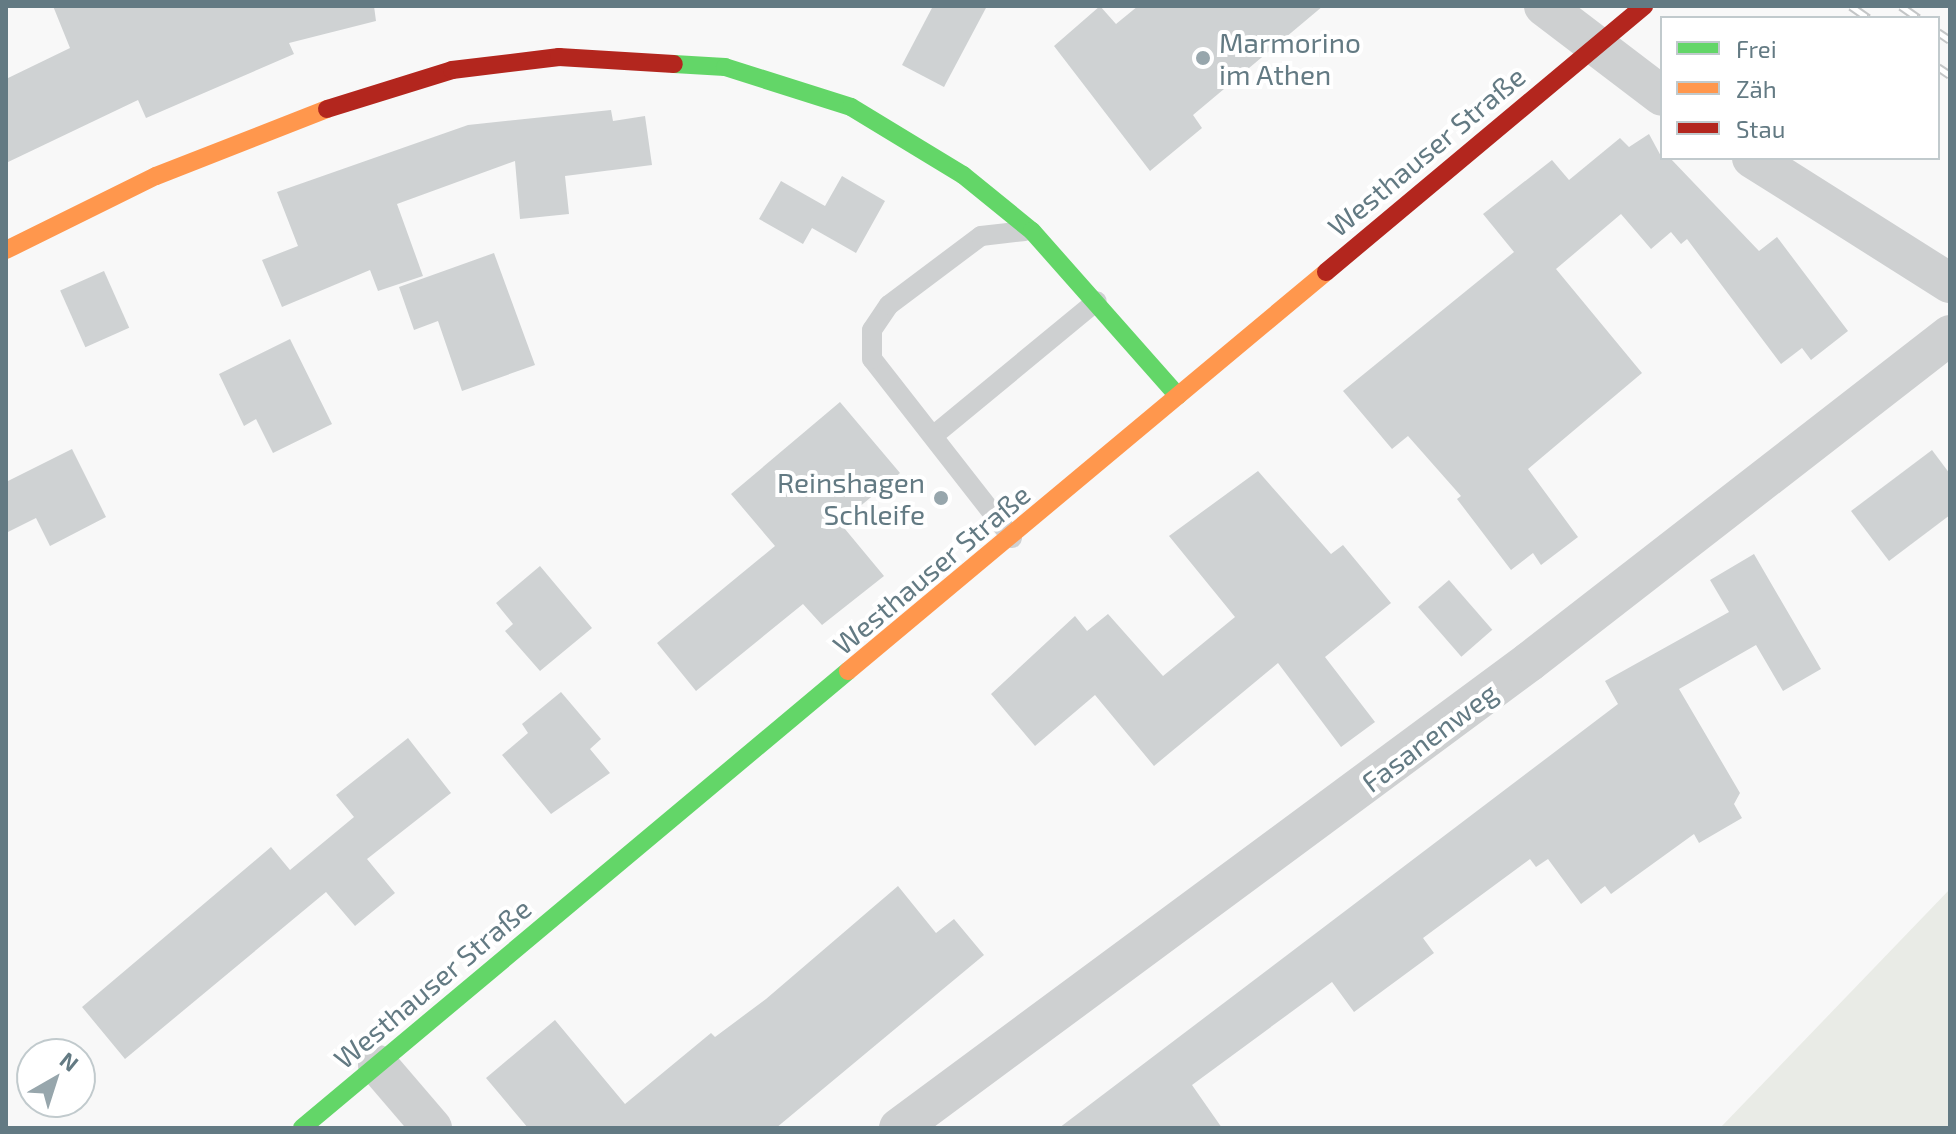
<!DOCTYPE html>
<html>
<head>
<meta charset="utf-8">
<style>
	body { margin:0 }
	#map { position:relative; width:1956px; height:1134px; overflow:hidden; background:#f8f8f8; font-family:"Exo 2",sans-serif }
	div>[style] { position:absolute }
	.green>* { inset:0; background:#e9ebe6 }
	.building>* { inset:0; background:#cfd2d3; transform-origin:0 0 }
	.lane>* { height:20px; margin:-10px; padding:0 10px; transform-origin:10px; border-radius:10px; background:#ced0d1 }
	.street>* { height:40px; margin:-20px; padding:0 20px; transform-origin:20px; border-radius:20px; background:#ced0d1 }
	.fast>* { height:18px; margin:-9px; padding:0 9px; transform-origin:9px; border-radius:9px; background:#63d668 }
	.slow>* { height:18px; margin:-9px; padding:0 9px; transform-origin:9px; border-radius:9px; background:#ff974d }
	.jam>* { height:18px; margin:-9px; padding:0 9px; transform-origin:9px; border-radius:9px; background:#b3261e }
	.rail>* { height:9px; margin-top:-4.5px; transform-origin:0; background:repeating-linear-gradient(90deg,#fff 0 18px,#c4c6c7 0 36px); box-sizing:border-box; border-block:2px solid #c4c6c7 }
	.dots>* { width:22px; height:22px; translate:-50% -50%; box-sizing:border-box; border:4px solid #fff; border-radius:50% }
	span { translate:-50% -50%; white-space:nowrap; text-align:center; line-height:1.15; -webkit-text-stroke:8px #fff; paint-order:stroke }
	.poi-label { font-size:28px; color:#637a83 }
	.left { translate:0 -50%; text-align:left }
	.right { translate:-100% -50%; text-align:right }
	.street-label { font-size:28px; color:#637a83 }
	.frame { position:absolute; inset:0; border:8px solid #637a83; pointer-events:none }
	.legend { position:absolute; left:1660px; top:16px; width:280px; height:144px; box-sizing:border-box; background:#fff; border:2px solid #c1cacd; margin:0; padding:10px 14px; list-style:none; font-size:24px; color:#637a83 }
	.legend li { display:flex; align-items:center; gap:16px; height:40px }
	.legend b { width:40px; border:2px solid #c1cacd }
	.north { position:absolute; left:16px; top:1038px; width:80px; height:80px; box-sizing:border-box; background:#fff; border:2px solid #c1cacd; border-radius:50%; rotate:39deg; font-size:22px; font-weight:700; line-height:32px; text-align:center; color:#637a83 }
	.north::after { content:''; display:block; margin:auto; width:28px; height:36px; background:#97a6ac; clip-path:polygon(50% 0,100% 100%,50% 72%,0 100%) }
</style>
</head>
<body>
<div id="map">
	<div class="green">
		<i style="clip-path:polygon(1950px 888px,1950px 1128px,1720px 1128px,1950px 889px)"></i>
	</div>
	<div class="building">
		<i style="clip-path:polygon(53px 6px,374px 6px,376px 21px,289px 43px,294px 54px,146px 118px,138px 100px,6px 163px,6px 79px,70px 48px)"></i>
		<i style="clip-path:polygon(933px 6px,987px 6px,944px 87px,902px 65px)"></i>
		<i style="clip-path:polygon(1100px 6px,1116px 24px,1138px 6px,1323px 6px,1193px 115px,1202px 128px,1150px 171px,1054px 46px)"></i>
		<i style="clip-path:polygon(611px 110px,613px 121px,645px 116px,652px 165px,565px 176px,569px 214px,520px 219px,515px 161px,397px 204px,423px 276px,378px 291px,370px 270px,282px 307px,262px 260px,298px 246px,277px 192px,468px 125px)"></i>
		<i style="clip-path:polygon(1649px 134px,1662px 158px,1670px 158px,1759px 251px,1777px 237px,1848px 331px,1811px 360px,1802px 348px,1781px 364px,1687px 239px,1681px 244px,1671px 232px,1651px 249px,1621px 214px,1556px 269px,1642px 373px,1528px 469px,1578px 537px,1541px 565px,1533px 553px,1511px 570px,1457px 499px,1461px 496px,1408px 436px,1392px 449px,1343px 391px,1514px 252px,1483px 214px,1552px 160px,1569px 180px,1620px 138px,1629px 147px)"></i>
		<i style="clip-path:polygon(842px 176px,885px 201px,856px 253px,812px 228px,803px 244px,759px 219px,781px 181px,825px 206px)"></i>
		<i style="clip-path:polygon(494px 253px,535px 365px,462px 391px,438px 321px,414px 330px,399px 287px)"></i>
		<i style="left:104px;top:271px;width:62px;height:48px;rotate:66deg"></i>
		<i style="clip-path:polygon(290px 339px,332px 424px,273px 453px,256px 419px,244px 426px,219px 374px)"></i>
		<i style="clip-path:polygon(840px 402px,900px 473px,840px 523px,884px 576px,822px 625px,803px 604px,696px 691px,657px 643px,775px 546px,731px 494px)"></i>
		<i style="clip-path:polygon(72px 449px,106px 517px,50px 546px,36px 518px,6px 533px,6px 482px)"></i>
		<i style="clip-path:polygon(1932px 450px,1950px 474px,1950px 515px,1889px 561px,1851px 511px)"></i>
		<i style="clip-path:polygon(1258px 471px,1331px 554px,1343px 545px,1391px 603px,1325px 657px,1375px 722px,1341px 747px,1278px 663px,1154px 766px,1095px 695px,1035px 746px,991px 694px,1075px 616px,1087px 631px,1108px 614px,1163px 676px,1235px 617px,1169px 536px)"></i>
		<i style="clip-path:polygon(1754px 554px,1821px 669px,1783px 691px,1756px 645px,1679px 689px,1740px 793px,1734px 804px,1742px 818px,1699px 843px,1694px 834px,1611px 894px,1605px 886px,1581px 904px,1548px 859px,1536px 867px,1530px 859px,1423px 938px,1434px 953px,1354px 1012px,1332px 982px,1192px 1085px,1222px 1128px,1059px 1128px,1618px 704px,1605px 681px,1729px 612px,1710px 580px)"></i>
		<i style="clip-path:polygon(540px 566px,592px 628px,540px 671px,505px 631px,513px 624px,496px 603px)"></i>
		<i style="left:1449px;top:580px;width:66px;height:41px;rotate:49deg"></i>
		<i style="clip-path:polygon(561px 692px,601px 739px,590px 749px,610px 773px,551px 814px,502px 755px,528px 733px,522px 724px)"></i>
		<i style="clip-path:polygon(408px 738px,451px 793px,367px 859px,395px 893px,355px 926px,326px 892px,125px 1059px,82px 1007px,271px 847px,290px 870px,354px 817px,336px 795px)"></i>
		<i style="clip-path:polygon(898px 886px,936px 933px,954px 919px,984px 955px,776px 1128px,528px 1128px,486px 1078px,555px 1020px,625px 1104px,711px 1033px,715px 1037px,766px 999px)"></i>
	</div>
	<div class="lane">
		<i style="left:933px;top:436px;width:212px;rotate:-39.5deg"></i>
		<i style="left:1012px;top:538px;width:227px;rotate:-128deg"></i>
		<i style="left:872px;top:359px;width:29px;rotate:-90deg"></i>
		<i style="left:872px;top:330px;width:30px;rotate:-56deg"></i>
		<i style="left:889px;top:305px;width:115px;rotate:-36.9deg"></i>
		<i style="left:981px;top:236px;width:44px;rotate:-6.5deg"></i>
	</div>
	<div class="street">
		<i style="left:1544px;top:6px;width:148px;rotate:37.3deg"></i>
		<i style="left:1752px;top:158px;width:234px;rotate:32.3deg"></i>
		<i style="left:378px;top:1065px;width:83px;rotate:49.4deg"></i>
		<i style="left:899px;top:1128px;width:784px;rotate:-36.49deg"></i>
		<i style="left:1529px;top:662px;width:533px;rotate:-37.84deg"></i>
	</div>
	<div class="fast">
		<i style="left:674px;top:64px;width:51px;rotate:3.4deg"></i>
		<i style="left:725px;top:67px;width:132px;rotate:17.6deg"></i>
		<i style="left:851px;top:107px;width:131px;rotate:31.3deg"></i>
		<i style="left:963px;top:175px;width:89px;rotate:39.1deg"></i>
		<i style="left:1032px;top:231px;width:220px;rotate:48.5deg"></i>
		<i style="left:302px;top:1128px;width:712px;rotate:-39.93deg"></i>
	</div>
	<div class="slow">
		<i style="left:6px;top:250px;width:167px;rotate:-26.3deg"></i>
		<i style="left:156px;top:176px;width:184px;rotate:-21.4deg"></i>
		<i style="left:848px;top:671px;width:623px;rotate:-39.85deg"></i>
	</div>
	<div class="jam">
		<i style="left:327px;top:109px;width:131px;rotate:-17.3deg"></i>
		<i style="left:452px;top:70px;width:108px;rotate:-6.9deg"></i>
		<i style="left:559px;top:57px;width:115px;rotate:3.5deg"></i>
		<i style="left:1326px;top:272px;width:415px;rotate:-39.9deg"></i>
	</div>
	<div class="rail">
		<i style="left:1851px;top:6px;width:21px;rotate:35deg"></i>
		<i style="left:1901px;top:6px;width:21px;rotate:35deg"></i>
		<i style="left:1938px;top:32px;width:14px;rotate:34deg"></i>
		<i style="left:1938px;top:67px;width:14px;rotate:34deg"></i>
	</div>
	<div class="dots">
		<i style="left:1203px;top:58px;background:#97a6ac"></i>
		<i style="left:941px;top:498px;background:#97a6ac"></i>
	</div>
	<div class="poi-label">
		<span class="left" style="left:1219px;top:58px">Marmorino<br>im Athen</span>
		<span class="right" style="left:925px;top:498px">Reinshagen<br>Schleife</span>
	</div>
	<div class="street-label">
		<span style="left:1426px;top:151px;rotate:-40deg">Westhauser Straße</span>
		<span style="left:931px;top:569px;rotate:-40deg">Westhauser Straße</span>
		<span style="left:1429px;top:737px;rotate:-37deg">Fasanenweg</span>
		<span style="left:432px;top:983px;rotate:-40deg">Westhauser Straße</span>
	</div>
	<div class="frame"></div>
	<ul class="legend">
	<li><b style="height:10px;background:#63d668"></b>Frei</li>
	<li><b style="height:10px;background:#ff974d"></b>Zäh</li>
	<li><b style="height:10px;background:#b3261e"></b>Stau</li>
	</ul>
	<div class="north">N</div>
</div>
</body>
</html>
